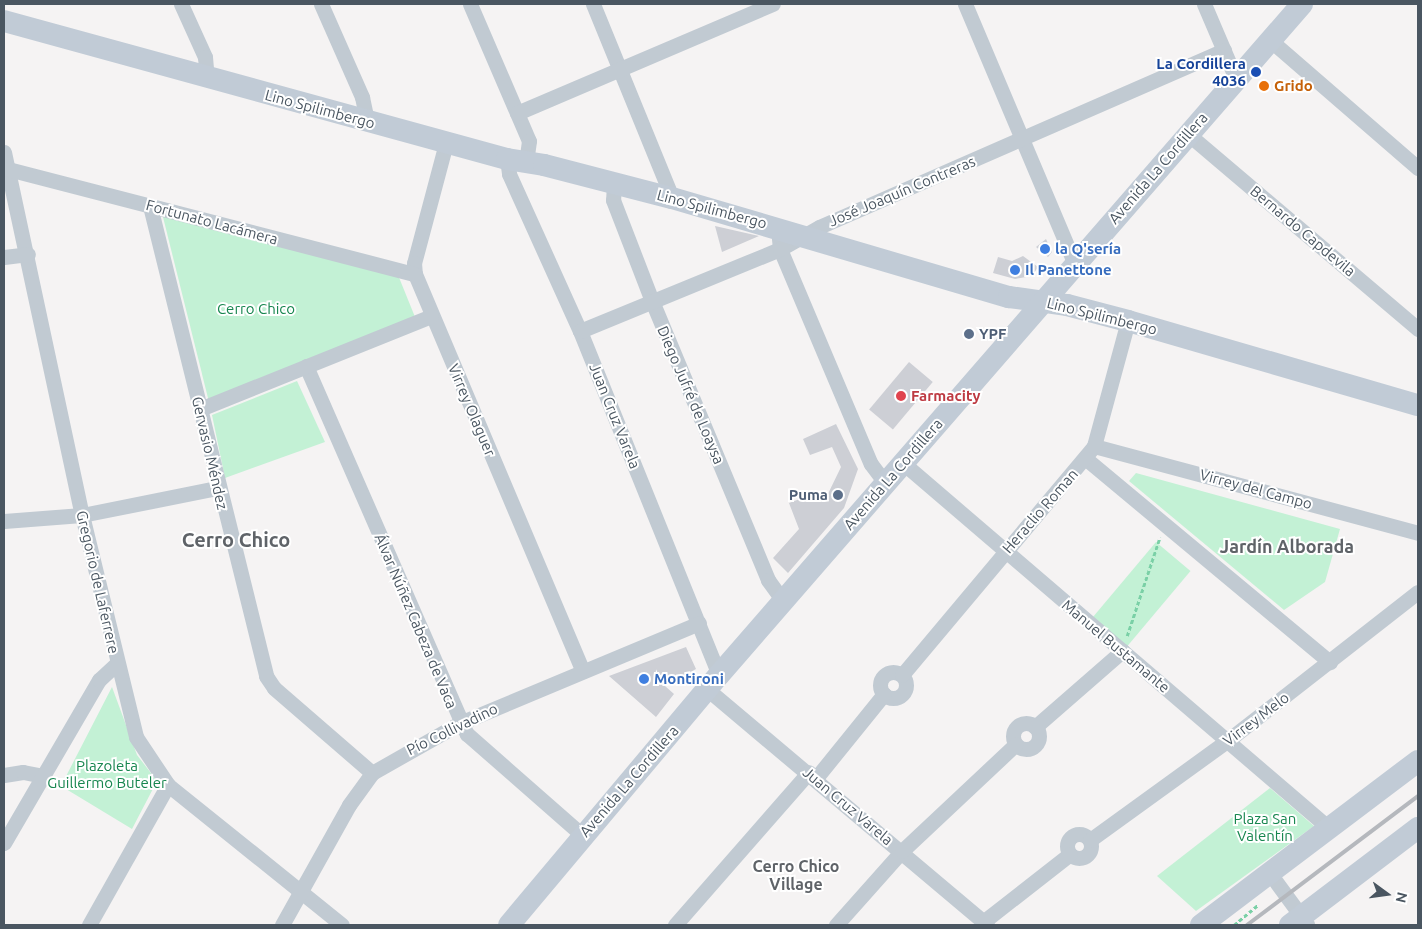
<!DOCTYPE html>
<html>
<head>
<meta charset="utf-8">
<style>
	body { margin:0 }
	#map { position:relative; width:1422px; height:929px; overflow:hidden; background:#f5f3f3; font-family:Ubuntu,sans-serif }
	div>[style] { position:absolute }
	.green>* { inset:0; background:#c3f1d5; transform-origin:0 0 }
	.building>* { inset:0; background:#cdcfd5; transform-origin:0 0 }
	.path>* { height:2.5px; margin-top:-1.25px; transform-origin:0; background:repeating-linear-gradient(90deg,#7ad0a6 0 4px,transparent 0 6.5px) }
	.street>* { height:15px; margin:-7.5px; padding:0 7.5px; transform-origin:7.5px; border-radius:7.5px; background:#c1cad2 }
	.street>.ring { margin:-7.5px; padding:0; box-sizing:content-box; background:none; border:15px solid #c1cad2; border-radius:50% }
	.secondary>* { height:22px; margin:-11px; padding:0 11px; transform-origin:11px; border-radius:11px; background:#c1cbd6 }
	.rail>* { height:4px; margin:-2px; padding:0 2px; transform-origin:2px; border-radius:2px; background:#b5b8bd }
	.dots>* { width:14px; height:14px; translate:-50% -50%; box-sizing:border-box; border:2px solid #fff; border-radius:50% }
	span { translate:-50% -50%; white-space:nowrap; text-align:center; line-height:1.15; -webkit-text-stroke:4px #fff; paint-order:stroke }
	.transit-label { font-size:15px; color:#164399; font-weight:700 }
	.right { translate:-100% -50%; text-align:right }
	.food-label { font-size:15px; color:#c56008; font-weight:700 }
	.left { translate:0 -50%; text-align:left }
	.street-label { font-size:15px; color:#4a5661 }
	.shop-label { font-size:15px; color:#366cbe; font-weight:700 }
	.park-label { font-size:15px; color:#17864f }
	.service-label { font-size:15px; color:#4e5e75; font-weight:700 }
	.health-label { font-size:15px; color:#be3a42; font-weight:700 }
	.neighbourhood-label { font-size:16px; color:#5f6368; font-weight:700 }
	.quarter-label { font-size:18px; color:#5f6368; font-weight:700 }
	.district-label { font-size:20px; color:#5f6368; font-weight:700 }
	.frame { position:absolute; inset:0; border:5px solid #4a5661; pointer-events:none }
	.north { position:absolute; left:1362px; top:869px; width:50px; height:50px; -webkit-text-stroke:4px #fff; paint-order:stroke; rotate:104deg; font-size:14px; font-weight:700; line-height:20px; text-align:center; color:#4a5661 }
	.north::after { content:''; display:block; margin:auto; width:18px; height:22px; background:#4a5661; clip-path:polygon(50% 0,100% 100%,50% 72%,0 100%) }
</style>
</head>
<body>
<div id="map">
	<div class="green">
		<i style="clip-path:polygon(162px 213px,398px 275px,415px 317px,209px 402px)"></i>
		<i style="clip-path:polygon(297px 381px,325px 442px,225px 478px,212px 415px)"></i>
		<i style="clip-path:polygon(1136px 473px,1340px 529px,1325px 582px,1284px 610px,1129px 481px)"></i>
		<i style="left:1156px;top:542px;width:45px;height:100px;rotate:40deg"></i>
		<i style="clip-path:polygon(112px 687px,137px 755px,157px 781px,132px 829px,61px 786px)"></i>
		<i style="clip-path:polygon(1270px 788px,1314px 826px,1196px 911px,1157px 876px)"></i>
	</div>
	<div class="building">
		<i style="clip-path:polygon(715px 226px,759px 236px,722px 252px)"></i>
		<i style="clip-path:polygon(1046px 239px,1052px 252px,1048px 257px,1036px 247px)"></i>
		<i style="clip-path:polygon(1023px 256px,1038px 267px,1032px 276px,1015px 279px,993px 273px,998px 257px,1012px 261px)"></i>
		<i style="left:909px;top:362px;width:31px;height:62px;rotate:40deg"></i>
		<i style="clip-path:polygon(836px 424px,858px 469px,844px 508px,788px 573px,773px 558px,799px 529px,789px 503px,824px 490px,825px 500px,841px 467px,832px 447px,810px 455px,803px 439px)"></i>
		<i style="clip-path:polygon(686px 647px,696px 669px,665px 686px,674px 694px,656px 717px,609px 676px)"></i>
	</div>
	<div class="path">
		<i style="left:1127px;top:636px;width:104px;rotate:-71.6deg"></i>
		<i style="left:1234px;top:925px;width:31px;rotate:-40deg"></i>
	</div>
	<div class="street">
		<i style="left:181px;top:4px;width:58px;rotate:65.6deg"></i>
		<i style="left:205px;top:57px;width:21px;rotate:85deg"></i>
		<i style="left:321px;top:4px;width:102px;rotate:66.2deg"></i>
		<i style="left:362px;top:97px;width:25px;rotate:78deg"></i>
		<i style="left:470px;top:4px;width:149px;rotate:66.7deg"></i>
		<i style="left:529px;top:141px;width:21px;rotate:98deg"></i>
		<i style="left:593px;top:4px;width:209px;rotate:67.8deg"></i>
		<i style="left:965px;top:4px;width:282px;rotate:67.1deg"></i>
		<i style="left:1204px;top:4px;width:82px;rotate:66.9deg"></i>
		<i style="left:1270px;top:40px;width:196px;rotate:40.9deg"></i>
		<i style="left:517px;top:113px;width:278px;rotate:-23.1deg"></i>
		<i style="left:1188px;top:134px;width:302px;rotate:40.3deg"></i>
		<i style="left:446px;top:143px;width:124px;rotate:104.9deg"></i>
		<i style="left:414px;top:263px;width:11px;rotate:85deg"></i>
		<i style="left:415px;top:274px;width:431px;rotate:67.1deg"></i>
		<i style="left:4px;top:152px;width:371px;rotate:77.9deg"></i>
		<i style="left:82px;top:515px;width:228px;rotate:76.3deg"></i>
		<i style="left:136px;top:737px;width:58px;rotate:56.3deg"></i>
		<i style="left:168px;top:785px;width:223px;rotate:38.8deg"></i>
		<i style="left:507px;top:159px;width:15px;rotate:82deg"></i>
		<i style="left:509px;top:174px;width:172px;rotate:65.7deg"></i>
		<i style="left:580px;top:331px;width:371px;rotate:68deg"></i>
		<i style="left:8px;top:169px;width:420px;rotate:14.5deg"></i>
		<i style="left:614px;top:183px;width:17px;rotate:93deg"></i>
		<i style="left:613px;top:200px;width:108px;rotate:68.9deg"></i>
		<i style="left:652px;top:301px;width:302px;rotate:67.4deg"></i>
		<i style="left:768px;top:580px;width:26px;rotate:54deg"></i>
		<i style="left:150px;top:206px;width:484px;rotate:76.1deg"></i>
		<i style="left:266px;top:676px;width:14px;rotate:56deg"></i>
		<i style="left:274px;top:688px;width:130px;rotate:40.9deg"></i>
		<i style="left:779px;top:239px;width:10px;rotate:84deg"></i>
		<i style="left:780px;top:249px;width:233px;rotate:67.1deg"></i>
		<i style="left:871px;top:464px;width:25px;rotate:53deg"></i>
		<i style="left:4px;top:257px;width:24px;rotate:-7deg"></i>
		<i style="left:580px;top:331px;width:216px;rotate:-22.3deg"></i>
		<i style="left:780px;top:249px;width:45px;rotate:-29.4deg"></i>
		<i style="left:819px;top:227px;width:442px;rotate:-23.6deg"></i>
		<i style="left:306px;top:366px;width:402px;rotate:66.4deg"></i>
		<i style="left:467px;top:734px;width:153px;rotate:41.3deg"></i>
		<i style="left:200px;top:409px;width:249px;rotate:-21.9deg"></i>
		<i style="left:1094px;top:446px;width:335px;rotate:15deg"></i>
		<i style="left:1085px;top:458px;width:319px;rotate:39.8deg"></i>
		<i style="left:903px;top:463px;width:562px;rotate:40.6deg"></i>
		<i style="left:4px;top:521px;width:78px;rotate:-4.4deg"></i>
		<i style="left:82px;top:515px;width:138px;rotate:-11.3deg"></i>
		<i class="ring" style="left:880px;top:672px;width:11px;height:11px"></i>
		<i style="left:902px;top:675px;width:299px;rotate:-50deg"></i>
		<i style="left:1094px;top:446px;width:130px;rotate:-74.8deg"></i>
		<i style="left:707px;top:689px;width:366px;rotate:40.1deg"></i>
		<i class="ring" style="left:1013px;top:723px;width:11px;height:11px"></i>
		<i style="left:1035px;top:727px;width:116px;rotate:-41.1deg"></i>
		<i style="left:4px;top:775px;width:19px;rotate:-9deg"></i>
		<i style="left:23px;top:772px;width:20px;rotate:11deg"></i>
		<i style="left:816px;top:778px;width:108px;rotate:-51deg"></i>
		<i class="ring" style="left:1067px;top:834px;width:9px;height:9px"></i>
		<i style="left:1090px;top:840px;width:169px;rotate:-35.9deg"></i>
		<i style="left:1227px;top:741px;width:242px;rotate:-38deg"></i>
		<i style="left:4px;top:843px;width:189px;rotate:-59.8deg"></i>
		<i style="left:99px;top:680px;width:25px;rotate:-43deg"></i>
		<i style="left:1271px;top:875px;width:61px;rotate:53.7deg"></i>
		<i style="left:983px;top:922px;width:110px;rotate:-38deg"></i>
		<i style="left:89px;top:925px;width:161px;rotate:-60.6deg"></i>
		<i style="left:282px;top:925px;width:137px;rotate:-60.8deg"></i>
		<i style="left:349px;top:805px;width:39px;rotate:-54deg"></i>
		<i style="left:372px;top:773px;width:101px;rotate:-29.6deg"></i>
		<i style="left:460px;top:723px;width:259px;rotate:-22.7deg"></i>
		<i style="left:675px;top:925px;width:203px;rotate:-48.8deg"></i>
		<i style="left:836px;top:925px;width:99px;rotate:-48.3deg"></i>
		<i style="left:902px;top:851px;width:156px;rotate:-43.2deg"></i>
	</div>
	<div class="secondary">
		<i style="left:4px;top:21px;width:522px;rotate:15.34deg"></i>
		<i style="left:507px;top:159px;width:37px;rotate:9deg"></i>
		<i style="left:544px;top:165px;width:132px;rotate:14.5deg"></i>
		<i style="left:672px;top:198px;width:351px;rotate:16.4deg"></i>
		<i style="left:1009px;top:297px;width:59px;rotate:7.9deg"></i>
		<i style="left:1067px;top:305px;width:63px;rotate:14.7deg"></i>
		<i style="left:1128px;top:321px;width:302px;rotate:16.2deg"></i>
		<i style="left:509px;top:925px;width:326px;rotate:-50deg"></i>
		<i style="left:719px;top:675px;width:889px;rotate:-49.01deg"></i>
		<i style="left:1201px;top:925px;width:272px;rotate:-37.1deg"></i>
		<i style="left:1290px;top:925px;width:161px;rotate:-37.2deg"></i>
	</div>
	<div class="rail">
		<i style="left:1247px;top:925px;width:214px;rotate:-37deg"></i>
	</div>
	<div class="dots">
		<i style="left:1256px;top:72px;background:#1a4fb4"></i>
		<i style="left:1264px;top:86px;background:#e8710a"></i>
		<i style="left:1045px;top:249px;background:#3f7fe0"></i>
		<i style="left:1015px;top:270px;background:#3f7fe0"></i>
		<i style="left:969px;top:334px;background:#5c6f8a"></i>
		<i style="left:901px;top:396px;background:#e0444e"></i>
		<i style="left:838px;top:495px;background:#5c6f8a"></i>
		<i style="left:644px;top:679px;background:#3f7fe0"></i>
	</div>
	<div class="transit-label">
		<span class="right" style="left:1246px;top:72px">La Cordillera<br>4036</span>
	</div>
	<div class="food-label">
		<span class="left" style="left:1274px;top:86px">Grido</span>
	</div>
	<div class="street-label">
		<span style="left:320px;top:109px;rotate:15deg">Lino Spilimbergo</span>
		<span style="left:1158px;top:168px;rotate:-49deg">Avenida La Cordillera</span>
		<span style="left:902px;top:191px;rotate:-23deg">José Joaquín Contreras</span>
		<span style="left:712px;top:209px;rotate:15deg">Lino Spilimbergo</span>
		<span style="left:212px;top:222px;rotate:15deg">Fortunato Lacámera</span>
		<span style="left:1303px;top:231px;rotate:40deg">Bernardo Capdevila</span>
		<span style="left:1102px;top:316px;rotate:14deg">Lino Spilimbergo</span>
		<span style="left:691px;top:395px;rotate:67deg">Diego Jufré de Loaysa</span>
		<span style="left:472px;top:410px;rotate:67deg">Virrey Olaguer</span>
		<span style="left:615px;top:416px;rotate:68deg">Juan Cruz Varela</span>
		<span style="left:210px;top:453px;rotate:77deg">Gervasio Méndez</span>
		<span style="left:893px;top:474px;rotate:-49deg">Avenida La Cordillera</span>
		<span style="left:1256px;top:489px;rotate:15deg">Virrey del Campo</span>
		<span style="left:1040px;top:511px;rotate:-49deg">Heraclio Roman</span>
		<span style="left:98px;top:582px;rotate:77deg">Gregorio de Laferrere</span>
		<span style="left:416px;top:621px;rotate:67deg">Álvar Núñez Cabeza de Vaca</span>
		<span style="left:1116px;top:646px;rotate:40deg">Manuel Bustamante</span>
		<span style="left:1256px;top:719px;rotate:-37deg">Virrey Melo</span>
		<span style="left:452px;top:729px;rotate:-26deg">Pío Collivadino</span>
		<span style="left:629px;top:781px;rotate:-49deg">Avenida La Cordillera</span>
		<span style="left:848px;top:806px;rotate:40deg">Juan Cruz Varela</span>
	</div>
	<div class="shop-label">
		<span class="left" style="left:1055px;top:249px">la Q'sería</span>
		<span class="left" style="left:1025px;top:270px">Il Panettone</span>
		<span class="left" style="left:654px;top:679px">Montironi</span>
	</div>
	<div class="park-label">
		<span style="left:256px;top:309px">Cerro Chico</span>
		<span style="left:107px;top:774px">Plazoleta<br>Guillermo Buteler</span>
		<span style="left:1265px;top:827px">Plaza San<br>Valentín</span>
	</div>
	<div class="service-label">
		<span class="left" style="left:979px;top:334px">YPF</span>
		<span class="right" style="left:828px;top:495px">Puma</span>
	</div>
	<div class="health-label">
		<span class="left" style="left:911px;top:396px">Farmacity</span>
	</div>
	<div class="neighbourhood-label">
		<span style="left:796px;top:875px">Cerro Chico<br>Village</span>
	</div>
	<div class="quarter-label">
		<span style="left:1287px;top:546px">Jardín Alborada</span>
	</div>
	<div class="district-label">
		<span style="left:236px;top:539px">Cerro Chico</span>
	</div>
	<div class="frame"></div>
	<div class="north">N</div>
</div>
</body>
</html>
